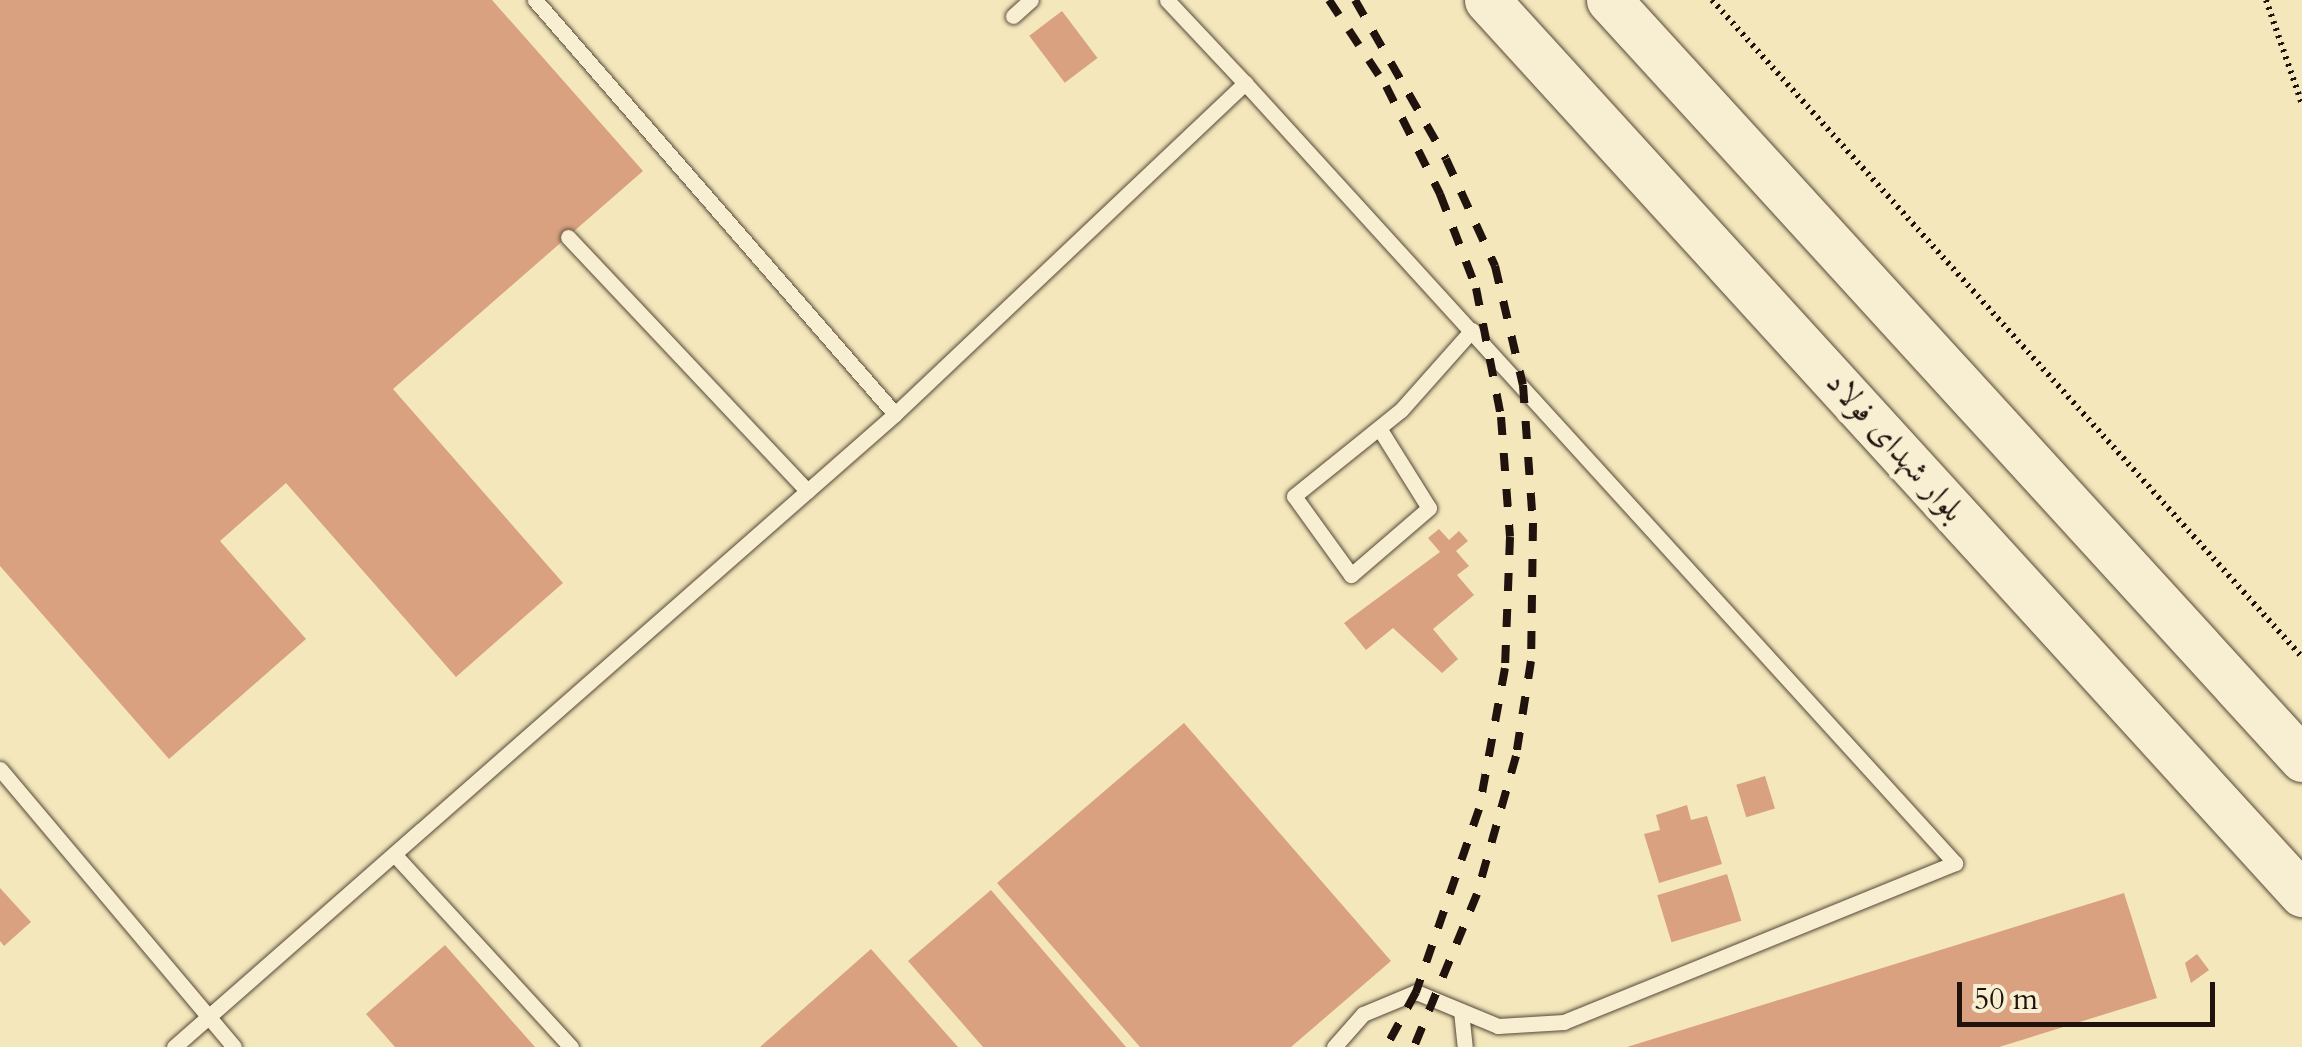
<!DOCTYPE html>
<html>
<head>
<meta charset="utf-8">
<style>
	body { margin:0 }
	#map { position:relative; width:2302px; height:1047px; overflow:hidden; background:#f4e7bb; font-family:Cardo,Amiri,serif }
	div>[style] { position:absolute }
	.building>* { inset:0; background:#d9a180; transform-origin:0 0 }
	.path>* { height:6px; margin-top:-3px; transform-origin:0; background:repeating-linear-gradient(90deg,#20130e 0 2.5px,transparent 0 7.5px) }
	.roads { filter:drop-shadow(0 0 2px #554839) drop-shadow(0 0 2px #554839) }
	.lane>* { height:15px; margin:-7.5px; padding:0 7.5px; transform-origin:7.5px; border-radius:7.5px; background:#f8efd3 }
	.secondary>* { height:45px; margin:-22.5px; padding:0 22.5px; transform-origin:22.5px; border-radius:22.5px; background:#f8efd3 }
	.rail>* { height:8px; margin-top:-4px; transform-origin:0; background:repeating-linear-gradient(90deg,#20130e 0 18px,transparent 0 36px) }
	span { translate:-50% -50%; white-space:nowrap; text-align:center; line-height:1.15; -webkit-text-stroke:10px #f8efd3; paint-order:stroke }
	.street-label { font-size:32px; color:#20130e }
	.scale { position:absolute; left:1957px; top:982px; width:258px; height:45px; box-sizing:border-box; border:5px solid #20130e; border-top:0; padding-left:12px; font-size:30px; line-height:35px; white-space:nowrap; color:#20130e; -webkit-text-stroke:8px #f8efd3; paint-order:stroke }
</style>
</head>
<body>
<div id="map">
	<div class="building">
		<i style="clip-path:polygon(0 0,492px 0,643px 171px,393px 389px,563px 583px,456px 677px,286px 483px,220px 541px,306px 639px,169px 759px,0 566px)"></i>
		<i style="left:1062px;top:11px;width:59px;height:41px;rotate:53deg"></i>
		<i style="clip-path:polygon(1439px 529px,1449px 540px,1459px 531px,1468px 541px,1456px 551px,1469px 566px,1457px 575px,1474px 595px,1433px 629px,1458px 659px,1442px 673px,1393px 628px,1366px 650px,1344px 623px,1440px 552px,1428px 538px)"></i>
		<i style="clip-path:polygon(1184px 723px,1391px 961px,1291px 1047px,1140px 1047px,997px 883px)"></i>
		<i style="left:1765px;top:776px;width:34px;height:30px;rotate:73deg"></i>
		<i style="clip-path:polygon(1687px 805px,1691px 820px,1707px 816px,1722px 864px,1659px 883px,1644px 834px,1660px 830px,1656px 815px)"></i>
		<i style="left:1727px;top:874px;width:49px;height:73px;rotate:73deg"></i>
		<i style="clip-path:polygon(0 888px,31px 922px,4px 946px,0 941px)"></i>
		<i style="clip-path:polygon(991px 890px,1126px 1047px,983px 1047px,908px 961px)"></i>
		<i style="clip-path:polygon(2124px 893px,2157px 998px,1999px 1047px,1627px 1047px)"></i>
		<i style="clip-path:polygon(445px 945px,535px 1047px,395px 1047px,366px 1014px)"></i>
		<i style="clip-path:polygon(871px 949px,958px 1047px,760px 1047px)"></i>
		<i style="clip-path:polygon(2197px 954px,2209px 970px,2191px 983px,2185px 963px)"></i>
	</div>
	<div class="path">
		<i style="left:1712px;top:0;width:883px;rotate:48.08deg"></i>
		<i style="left:2266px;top:0;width:110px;rotate:70.9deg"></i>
	</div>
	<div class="roads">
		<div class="lane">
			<i style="left:1167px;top:0;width:114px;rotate:46.8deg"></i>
			<i style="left:1013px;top:16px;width:24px;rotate:-42deg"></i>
			<i style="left:568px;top:237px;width:349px;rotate:46.7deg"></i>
			<i style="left:895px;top:414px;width:482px;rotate:-43.4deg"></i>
			<i style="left:1245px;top:83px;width:1055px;rotate:47.69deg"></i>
			<i style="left:1955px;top:863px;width:422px;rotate:157.9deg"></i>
			<i style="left:1564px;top:1022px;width:66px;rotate:176.5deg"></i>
			<i style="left:1498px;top:1026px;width:89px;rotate:-157.5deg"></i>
			<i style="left:1416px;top:992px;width:57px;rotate:157.5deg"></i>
			<i style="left:1363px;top:1014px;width:44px;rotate:131.3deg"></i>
			<i style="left:1379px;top:428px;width:94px;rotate:58deg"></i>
			<i style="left:1429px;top:508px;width:103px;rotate:139.3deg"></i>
			<i style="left:1351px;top:575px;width:97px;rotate:-125.8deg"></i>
			<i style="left:1294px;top:496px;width:137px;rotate:-38.8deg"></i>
			<i style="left:1401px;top:410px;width:107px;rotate:-48.4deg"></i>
			<i style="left:0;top:769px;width:363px;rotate:49.9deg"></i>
			<i style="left:394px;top:854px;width:262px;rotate:47.5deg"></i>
			<i style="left:1461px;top:1011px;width:36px;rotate:84deg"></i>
			<i style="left:174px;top:1047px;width:959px;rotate:-41.28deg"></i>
			<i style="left:895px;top:414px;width:549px;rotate:-131.01deg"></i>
		</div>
		<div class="secondary">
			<i style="left:1487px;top:0;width:1210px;rotate:47.65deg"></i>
			<i style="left:1609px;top:0;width:1028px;rotate:47.6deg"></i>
		</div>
	</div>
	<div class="rail">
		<i style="left:1329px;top:0;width:103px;rotate:56.5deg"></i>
		<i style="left:1386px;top:86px;width:121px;rotate:63.4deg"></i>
		<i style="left:1440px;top:194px;width:101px;rotate:69deg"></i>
		<i style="left:1476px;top:288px;width:131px;rotate:79deg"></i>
		<i style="left:1501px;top:417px;width:120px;rotate:85.7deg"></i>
		<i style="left:1510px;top:537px;width:131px;rotate:92.2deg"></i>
		<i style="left:1505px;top:668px;width:143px;rotate:100.4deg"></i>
		<i style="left:1479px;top:809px;width:194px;rotate:109deg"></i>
		<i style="left:1416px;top:992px;width:63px;rotate:118.6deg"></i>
		<i style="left:1355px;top:0;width:183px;rotate:60.2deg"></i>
		<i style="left:1446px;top:159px;width:118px;rotate:65.4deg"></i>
		<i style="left:1495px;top:266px;width:122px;rotate:76.8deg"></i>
		<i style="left:1523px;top:385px;width:138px;rotate:85.9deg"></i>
		<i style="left:1533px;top:523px;width:138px;rotate:90.8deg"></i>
		<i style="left:1531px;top:661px;width:96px;rotate:99deg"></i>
		<i style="left:1516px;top:756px;width:143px;rotate:105.8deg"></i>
		<i style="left:1477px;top:894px;width:165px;rotate:112.4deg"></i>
	</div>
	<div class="street-label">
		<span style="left:1895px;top:447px;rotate:48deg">بلوار شهدای فولاد</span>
	</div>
	<div class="scale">50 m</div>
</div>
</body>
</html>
